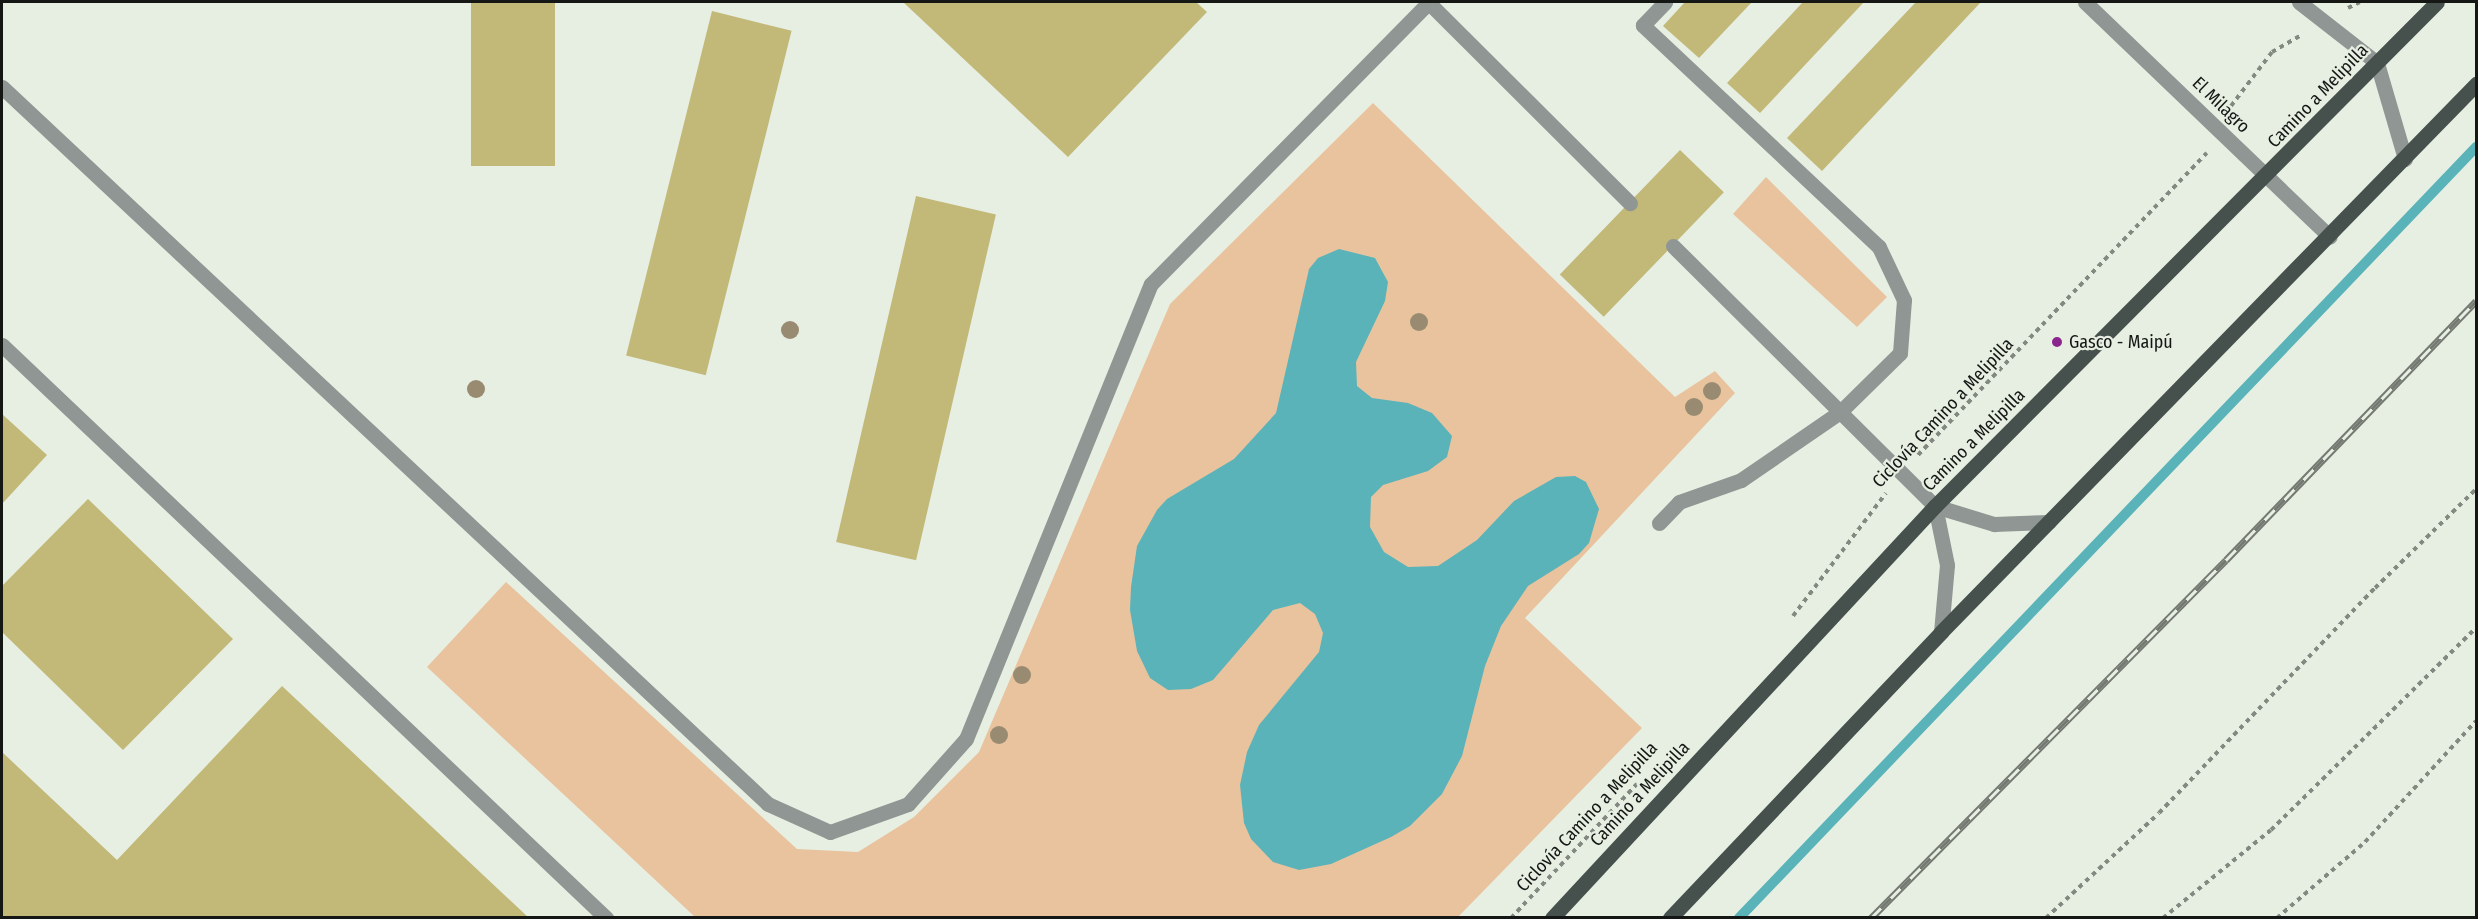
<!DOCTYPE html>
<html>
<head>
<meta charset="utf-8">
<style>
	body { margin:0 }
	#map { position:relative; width:2478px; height:919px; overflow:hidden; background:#e7efe3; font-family:"Fira Sans Condensed",sans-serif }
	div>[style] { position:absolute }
	.green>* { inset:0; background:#e8c39e }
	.water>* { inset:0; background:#59b3b9 }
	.stream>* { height:10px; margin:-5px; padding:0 5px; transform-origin:5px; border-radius:5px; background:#59b3b9 }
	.building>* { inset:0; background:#c2b877; transform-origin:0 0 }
	.path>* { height:4px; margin-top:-2px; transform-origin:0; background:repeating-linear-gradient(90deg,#838980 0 4.5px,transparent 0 9px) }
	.service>* { height:15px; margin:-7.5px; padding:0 7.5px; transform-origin:7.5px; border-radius:7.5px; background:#909693 }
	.minor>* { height:15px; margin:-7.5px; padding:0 7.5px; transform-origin:7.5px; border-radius:7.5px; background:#909693 }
	.primary>* { height:15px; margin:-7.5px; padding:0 7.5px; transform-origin:7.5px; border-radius:7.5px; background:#46504c }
	.rail>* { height:7px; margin-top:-3.5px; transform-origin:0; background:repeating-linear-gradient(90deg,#e7efe3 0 14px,#747971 0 28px); box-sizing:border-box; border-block:2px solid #747971 }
	.trees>* { width:18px; height:18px; margin:-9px; border-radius:50%; background:#998b71 }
	.dots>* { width:16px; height:16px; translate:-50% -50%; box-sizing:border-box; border:3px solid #e7efe3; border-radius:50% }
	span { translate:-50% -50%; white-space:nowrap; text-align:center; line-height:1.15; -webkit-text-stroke:4.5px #e7efe3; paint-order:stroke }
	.street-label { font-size:18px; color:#141713 }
	.poi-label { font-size:18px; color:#141713 }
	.left { translate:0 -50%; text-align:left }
	.frame { position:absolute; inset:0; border:3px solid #141713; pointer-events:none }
</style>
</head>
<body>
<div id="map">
	<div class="green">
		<i style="clip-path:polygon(1373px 103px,1675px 397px,1715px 371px,1735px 393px,1525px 618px,1642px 728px,1458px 917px,695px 917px,427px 667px,506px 582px,797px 849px,858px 852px,914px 817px,979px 752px,1170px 304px)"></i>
		<i style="clip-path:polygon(1766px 177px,1887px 297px,1857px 327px,1733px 214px)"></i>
	</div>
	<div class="water">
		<i style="clip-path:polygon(1339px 249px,1375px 258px,1388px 282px,1385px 301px,1356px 362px,1357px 386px,1372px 398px,1408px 403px,1432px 413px,1452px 436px,1447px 457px,1428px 471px,1383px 485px,1371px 497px,1370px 527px,1384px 552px,1408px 567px,1438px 566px,1477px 540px,1514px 501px,1556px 477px,1575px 476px,1586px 482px,1599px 509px,1589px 543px,1579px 554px,1528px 586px,1501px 626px,1485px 666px,1462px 756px,1442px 794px,1410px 826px,1391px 837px,1331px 864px,1299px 870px,1273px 862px,1251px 839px,1244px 823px,1240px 785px,1247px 752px,1259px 725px,1319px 652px,1323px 633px,1315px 614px,1300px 603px,1273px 610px,1213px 680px,1191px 689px,1168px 690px,1150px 678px,1137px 651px,1130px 610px,1131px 587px,1137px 546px,1157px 510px,1167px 499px,1234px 459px,1276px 413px,1309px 269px,1318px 258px)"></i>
	</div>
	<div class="stream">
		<i style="left:1739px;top:918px;width:1067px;rotate:-46.29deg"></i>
	</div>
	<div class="building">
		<i style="left:471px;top:2px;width:84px;height:164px"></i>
		<i style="clip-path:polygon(903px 2px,1196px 2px,1207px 12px,1068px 157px)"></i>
		<i style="clip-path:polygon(1685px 2px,1752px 2px,1699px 58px,1663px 26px)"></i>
		<i style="clip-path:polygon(1803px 2px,1864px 2px,1760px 113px,1727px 83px)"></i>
		<i style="clip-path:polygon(1916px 2px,1981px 2px,1822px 171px,1787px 138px)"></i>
		<i style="left:712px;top:11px;width:82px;height:355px;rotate:14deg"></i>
		<i style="left:1680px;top:150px;width:61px;height:173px;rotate:44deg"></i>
		<i style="left:916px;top:196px;width:82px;height:355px;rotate:13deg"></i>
		<i style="clip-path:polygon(2px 414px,47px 455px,2px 504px)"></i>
		<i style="clip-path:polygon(88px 499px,233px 639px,123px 750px,2px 632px,2px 586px)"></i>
		<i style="clip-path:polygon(282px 686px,529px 918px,2px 918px,2px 752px,117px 860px)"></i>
	</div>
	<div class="path">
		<i style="left:2348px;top:8px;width:13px;rotate:-27deg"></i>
		<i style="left:2231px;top:106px;width:68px;rotate:-52.8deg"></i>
		<i style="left:2272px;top:52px;width:32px;rotate:-30deg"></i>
		<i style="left:1918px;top:455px;width:418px;rotate:-46.3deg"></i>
		<i style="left:1793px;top:616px;width:154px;rotate:-52.9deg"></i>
		<i style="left:1511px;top:918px;width:184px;rotate:-46.8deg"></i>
		<i style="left:2046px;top:918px;width:154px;rotate:-42.9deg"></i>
		<i style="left:2159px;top:813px;width:312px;rotate:-46.2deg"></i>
		<i style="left:2375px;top:588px;width:141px;rotate:-44.4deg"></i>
		<i style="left:2163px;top:918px;width:139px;rotate:-39.2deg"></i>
		<i style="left:2271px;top:830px;width:288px;rotate:-44.6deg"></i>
		<i style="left:2277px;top:918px;width:116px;rotate:-40.8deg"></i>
		<i style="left:2365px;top:842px;width:164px;rotate:-47.5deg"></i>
	</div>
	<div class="service">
		<i style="left:1428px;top:2px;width:285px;rotate:44.9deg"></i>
		<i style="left:2299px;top:2px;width:99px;rotate:38deg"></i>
		<i style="left:2377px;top:63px;width:100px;rotate:73.7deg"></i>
		<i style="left:2px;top:87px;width:1049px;rotate:43.11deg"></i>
		<i style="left:768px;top:804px;width:68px;rotate:24.3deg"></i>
		<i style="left:830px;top:832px;width:83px;rotate:-19.7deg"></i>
		<i style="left:908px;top:804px;width:87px;rotate:-48.3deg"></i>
		<i style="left:966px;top:739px;width:491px;rotate:-67.9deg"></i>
		<i style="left:1151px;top:284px;width:396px;rotate:-45.4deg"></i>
		<i style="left:1673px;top:246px;width:369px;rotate:44.8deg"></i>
		<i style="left:1935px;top:506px;width:62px;rotate:17deg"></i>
		<i style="left:1994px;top:524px;width:55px;rotate:-2.1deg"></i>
		<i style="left:2px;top:345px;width:833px;rotate:43.49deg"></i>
		<i style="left:1935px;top:506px;width:60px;rotate:78.5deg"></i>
		<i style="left:1947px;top:565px;width:67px;rotate:95.1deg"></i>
		<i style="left:1659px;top:523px;width:29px;rotate:-46deg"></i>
		<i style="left:1679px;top:502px;width:66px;rotate:-19.5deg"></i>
		<i style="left:1741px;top:480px;width:120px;rotate:-34.5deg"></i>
		<i style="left:1840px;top:412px;width:84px;rotate:-44.5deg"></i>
		<i style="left:1900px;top:353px;width:53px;rotate:-85.7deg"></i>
		<i style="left:1904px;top:300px;width:59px;rotate:-115.3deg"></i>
		<i style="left:1879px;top:247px;width:324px;rotate:-136.8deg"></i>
		<i style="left:1643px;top:25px;width:32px;rotate:-46deg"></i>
	</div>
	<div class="minor">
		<i style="left:2085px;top:2px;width:339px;rotate:43.8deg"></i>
	</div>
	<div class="primary">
		<i style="left:1552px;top:918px;width:563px;rotate:-47.09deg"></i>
		<i style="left:1935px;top:506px;width:711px;rotate:-45.11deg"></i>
		<i style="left:1670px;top:918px;width:394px;rotate:-46.5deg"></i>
		<i style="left:1941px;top:632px;width:766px;rotate:-45.69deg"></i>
	</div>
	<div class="rail">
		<i style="left:1871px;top:918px;width:504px;rotate:-45.24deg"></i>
		<i style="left:2226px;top:560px;width:360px;rotate:-46deg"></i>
	</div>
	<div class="trees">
		<i style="left:1419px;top:322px"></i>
		<i style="left:790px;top:330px"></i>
		<i style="left:476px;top:389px"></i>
		<i style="left:1712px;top:391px"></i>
		<i style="left:1694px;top:407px"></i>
		<i style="left:1022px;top:675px"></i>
		<i style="left:999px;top:735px"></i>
	</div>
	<div class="dots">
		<i style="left:2057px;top:342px;background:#89258c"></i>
	</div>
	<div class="street-label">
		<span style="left:2318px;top:96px;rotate:-46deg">Camino a Melipilla</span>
		<span style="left:2221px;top:105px;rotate:44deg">El Milagro</span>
		<span style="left:1943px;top:413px;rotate:-47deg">Ciclovía Camino a Melipilla</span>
		<span style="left:1974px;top:440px;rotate:-45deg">Camino a Melipilla</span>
		<span style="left:1640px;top:794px;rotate:-47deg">Camino a Melipilla</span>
		<span style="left:1587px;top:817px;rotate:-47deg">Ciclovía Camino a Melipilla</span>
	</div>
	<div class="poi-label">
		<span class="left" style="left:2069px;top:342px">Gasco - Maipú</span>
	</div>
	<div class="frame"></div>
</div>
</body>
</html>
